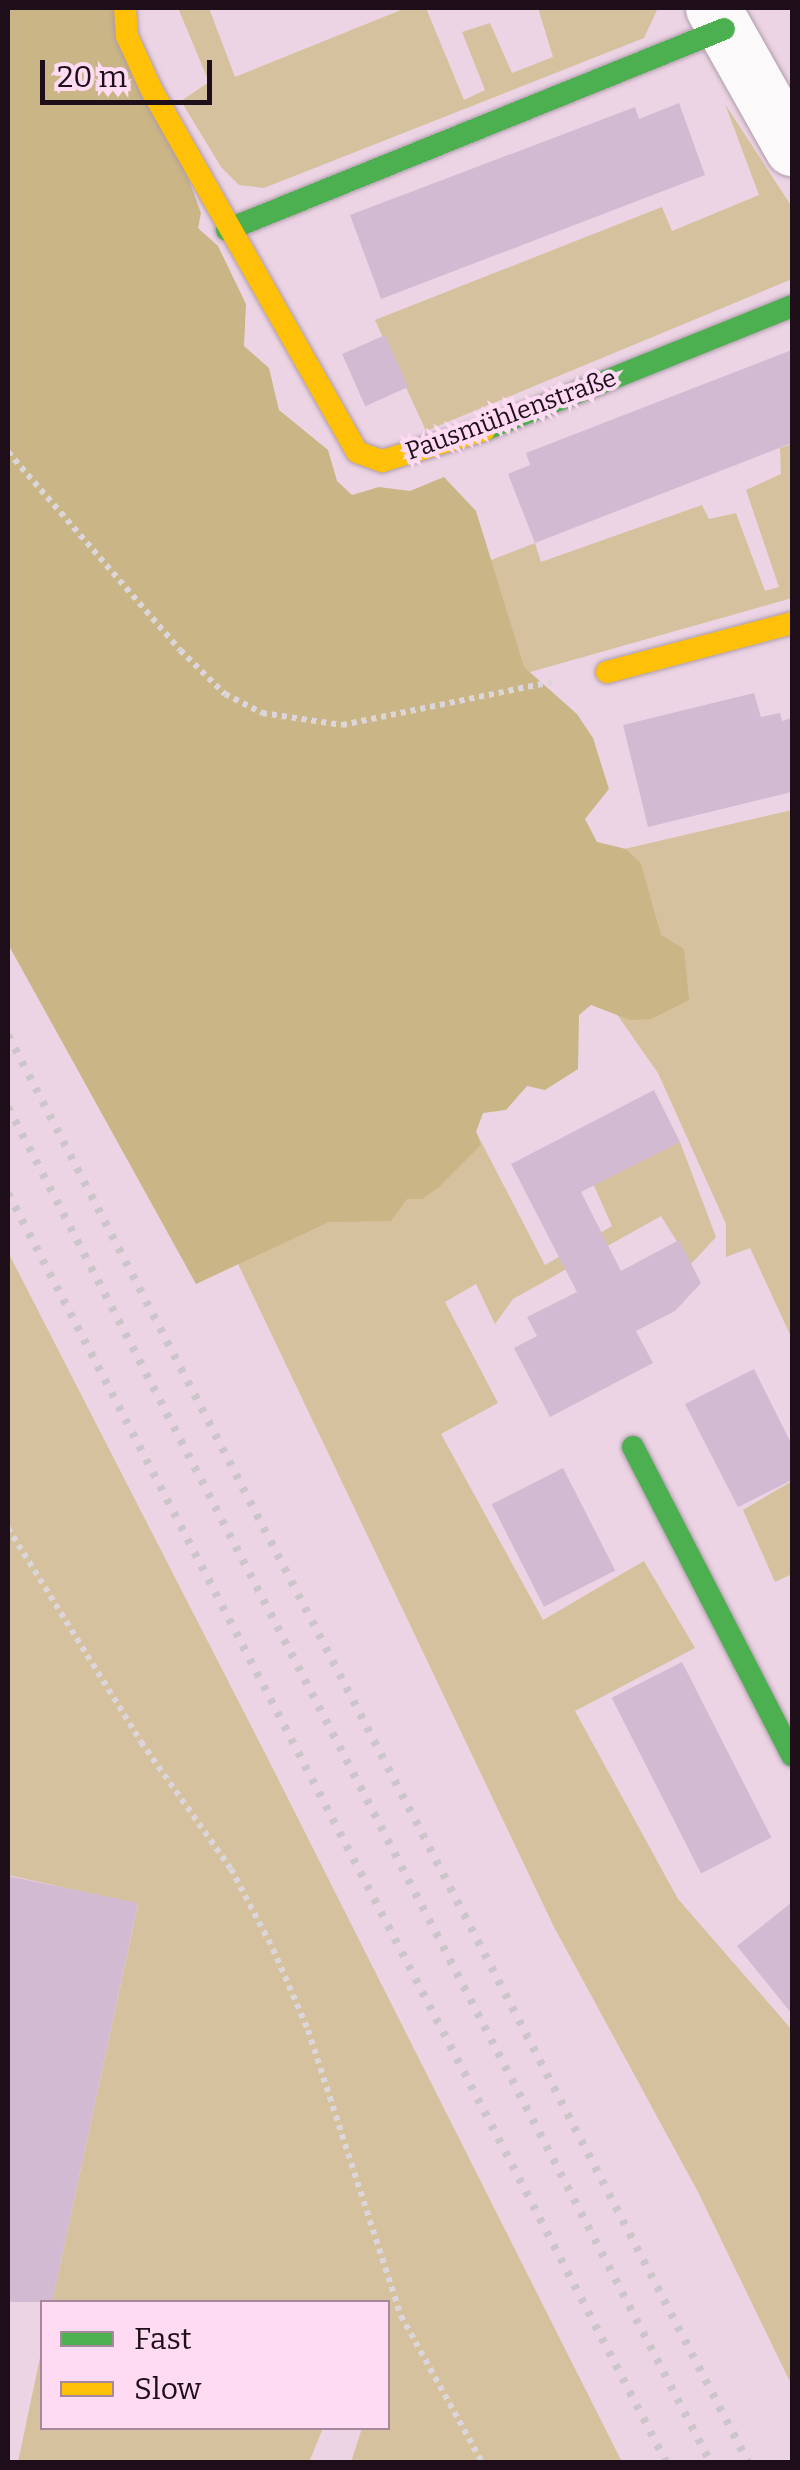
<!DOCTYPE html>
<html>
<head>
<meta charset="utf-8">
<style>
	body { margin:0 }
	#map { position:relative; width:800px; height:2470px; overflow:hidden; background:#ecd4e4; font-family:Bitter,serif }
	div>[style] { position:absolute }
	.green>* { inset:0; background:#d5c19d }
	.forest>* { inset:0; background:#cab586 }
	.building>* { inset:0; background:#d3bad3; transform-origin:0 0 }
	.path>* { height:6px; margin-top:-3px; transform-origin:0; background:repeating-linear-gradient(90deg,#dcd5da 0 5px,transparent 0 10px) }
	.roads { filter:drop-shadow(0 0 2px #ad9ba8) drop-shadow(0 0 2px #ad9ba8) }
	.street>* { height:55px; margin:-27.5px; padding:0 27.5px; transform-origin:27.5px; border-radius:27.5px; background:#fcf9fb }
	.fast>* { height:22px; margin:-11px; padding:0 11px; transform-origin:11px; border-radius:11px; background:#4caf50 }
	.slow>* { height:22px; margin:-11px; padding:0 11px; transform-origin:11px; border-radius:11px; background:#ffc107 }
	.rail>* { height:8px; margin-top:-4px; transform-origin:0; background:repeating-linear-gradient(90deg,#ccc6ca 0 5px,transparent 0 15px) }
	span { translate:-50% -50%; white-space:nowrap; text-align:center; line-height:1.15; -webkit-text-stroke:8px #ffdaf3; paint-order:stroke }
	.street-label { font-size:25px; color:#1d0e19 }
	.frame { position:absolute; inset:0; border:10px solid #1d0e19; pointer-events:none }
	.legend { position:absolute; left:40px; top:2300px; width:350px; height:130px; box-sizing:border-box; background:#ffdaf3; border:2px solid #a5889c; margin:0; padding:12px 18px; list-style:none; font-size:30px; color:#1d0e19 }
	.legend li { display:flex; align-items:center; gap:20px; height:50px }
	.legend b { width:50px; border:2px solid #a5889c }
	.scale { position:absolute; left:40px; top:60px; width:172px; height:45px; box-sizing:border-box; border:5px solid #1d0e19; border-top:0; padding-left:12px; font-size:30px; line-height:35px; white-space:nowrap; color:#1d0e19; -webkit-text-stroke:8px #ffdaf3; paint-order:stroke }
</style>
</head>
<body>
<div id="map">
	<div class="green">
		<i style="clip-path:polygon(178px 8px,209px 8px,235px 77px,406px 8px,426px 8px,464px 100px,485px 90px,462px 32px,490px 23px,512px 73px,553px 57px,538px 8px,658px 8px,644px 38px,264px 188px,239px 185px,221px 167px,181px 101px,209px 82px)"></i>
		<i style="clip-path:polygon(725px 104px,792px 207px,792px 279px,426px 431px,375px 320px,662px 207px,672px 231px,759px 195px)"></i>
		<i style="clip-path:polygon(792px 444px,792px 598px,481px 686px,426px 585px,535px 543px,541px 562px,702px 505px,709px 519px,736px 513px,765px 591px,779px 587px,746px 490px,781px 474px,780px 448px)"></i>
		<i style="clip-path:polygon(792px 810px,792px 1339px,750px 1248px,726px 1257px,726px 1224px,658px 1073px,590px 976px,577px 860px)"></i>
		<i style="clip-path:polygon(446px 1074px,545px 1265px,612px 1226px,591px 1179px,680px 1142px,716px 1237px,691px 1264px,661px 1216px,513px 1299px,495px 1324px,476px 1284px,445px 1302px,498px 1403px,441px 1434px,543px 1620px,644px 1561px,695px 1648px,575px 1711px,678px 1899px,792px 2030px,792px 2386px,698px 2192px,554px 1927px,209px 1203px)"></i>
		<i style="clip-path:polygon(8px 1252px,267px 1757px,622px 2462px,351px 2462px,362px 2428px,388px 2428px,388px 2302px,52px 2302px,138px 1904px,8px 1875px)"></i>
		<i style="clip-path:polygon(792px 1481px,792px 1574px,775px 1582px,743px 1510px)"></i>
		<i style="clip-path:polygon(42px 2348px,42px 2428px,323px 2428px,309px 2462px,18px 2462px)"></i>
	</div>
	<div class="forest">
		<i style="clip-path:polygon(8px 8px,126px 8px,201px 213px,198px 228px,218px 246px,246px 304px,244px 346px,269px 368px,279px 410px,328px 450px,337px 481px,352px 495px,379px 487px,410px 491px,444px 477px,476px 511px,524px 667px,577px 714px,593px 738px,609px 789px,585px 819px,597px 842px,626px 849px,641px 864px,661px 935px,684px 949px,689px 1000px,651px 1019px,630px 1020px,591px 1005px,579px 1015px,578px 1069px,545px 1090px,527px 1086px,506px 1110px,483px 1113px,476px 1132px,481px 1145px,439px 1187px,422px 1199px,407px 1199px,391px 1221px,329px 1222px,196px 1284px,8px 944px)"></i>
	</div>
	<div class="building">
		<i style="clip-path:polygon(679px 103px,705px 175px,381px 299px,350px 215px,635px 107px,639px 119px)"></i>
		<i style="left:385px;top:335px;width:57px;height:47px;rotate:66deg"></i>
		<i style="clip-path:polygon(792px 350px,792px 443px,535px 543px,508px 474px,530px 465px,526px 453px)"></i>
		<i style="clip-path:polygon(754px 693px,761px 717px,780px 713px,782px 721px,792px 718px,792px 792px,648px 827px,623px 725px)"></i>
		<i style="clip-path:polygon(654px 1090px,680px 1142px,581px 1192px,621px 1271px,679px 1240px,701px 1283px,675px 1311px,636px 1331px,653px 1363px,550px 1417px,514px 1348px,537px 1336px,527px 1317px,577px 1292px,511px 1164px)"></i>
		<i style="clip-path:polygon(754px 1369px,792px 1445px,792px 1480px,738px 1507px,685px 1404px)"></i>
		<i style="left:563px;top:1468px;width:115px;height:80px;rotate:63deg"></i>
		<i style="left:682px;top:1662px;width:197px;height:79px;rotate:63deg"></i>
		<i style="clip-path:polygon(8px 1876px,138px 1903px,52px 2302px,8px 2302px)"></i>
		<i style="clip-path:polygon(792px 1902px,792px 2014px,737px 1946px)"></i>
	</div>
	<div class="path">
		<i style="left:8px;top:452px;width:262px;rotate:49deg"></i>
		<i style="left:180px;top:650px;width:63px;rotate:44.4deg"></i>
		<i style="left:225px;top:694px;width:42px;rotate:27.2deg"></i>
		<i style="left:262px;top:713px;width:81px;rotate:8.5deg"></i>
		<i style="left:342px;top:725px;width:214px;rotate:-11.6deg"></i>
		<i style="left:8px;top:1528px;width:252px;rotate:58.1deg"></i>
		<i style="left:141px;top:1742px;width:156px;rotate:54.7deg"></i>
		<i style="left:231px;top:1869px;width:90px;rotate:62.3deg"></i>
		<i style="left:273px;top:1949px;width:88px;rotate:66.6deg"></i>
		<i style="left:308px;top:2030px;width:301px;rotate:72deg"></i>
		<i style="left:401px;top:2316px;width:167px;rotate:61deg"></i>
	</div>
	<div class="roads">
		<div class="street">
			<i style="left:713px;top:8px;width:161px;rotate:60.6deg"></i>
		</div>
		<div class="fast">
			<i style="left:227px;top:230px;width:536px;rotate:-22.02deg"></i>
			<i style="left:484px;top:430px;width:332px;rotate:-21.9deg"></i>
			<i style="left:633px;top:1447px;width:347px;rotate:62.7deg"></i>
		</div>
		<div class="slow">
			<i style="left:125px;top:8px;width:28px;rotate:86deg"></i>
			<i style="left:127px;top:36px;width:58px;rotate:65.6deg"></i>
			<i style="left:151px;top:89px;width:417px;rotate:60.4deg"></i>
			<i style="left:357px;top:452px;width:27px;rotate:20deg"></i>
			<i style="left:382px;top:461px;width:107px;rotate:-16.9deg"></i>
			<i style="left:607px;top:672px;width:191px;rotate:-14.8deg"></i>
		</div>
	</div>
	<div class="rail">
		<i style="left:8px;top:1035px;width:1607px;rotate:62.59deg"></i>
		<i style="left:8px;top:1107px;width:1526px;rotate:62.61deg"></i>
		<i style="left:8px;top:1193px;width:1429px;rotate:62.59deg"></i>
	</div>
	<div class="street-label">
		<span style="left:511px;top:415px;rotate:-20deg">Pausmühlenstraße</span>
	</div>
	<div class="frame"></div>
	<ul class="legend">
	<li><b style="height:12px;background:#4caf50"></b>Fast</li>
	<li><b style="height:12px;background:#ffc107"></b>Slow</li>
	</ul>
	<div class="scale">20 m</div>
</div>
</body>
</html>
